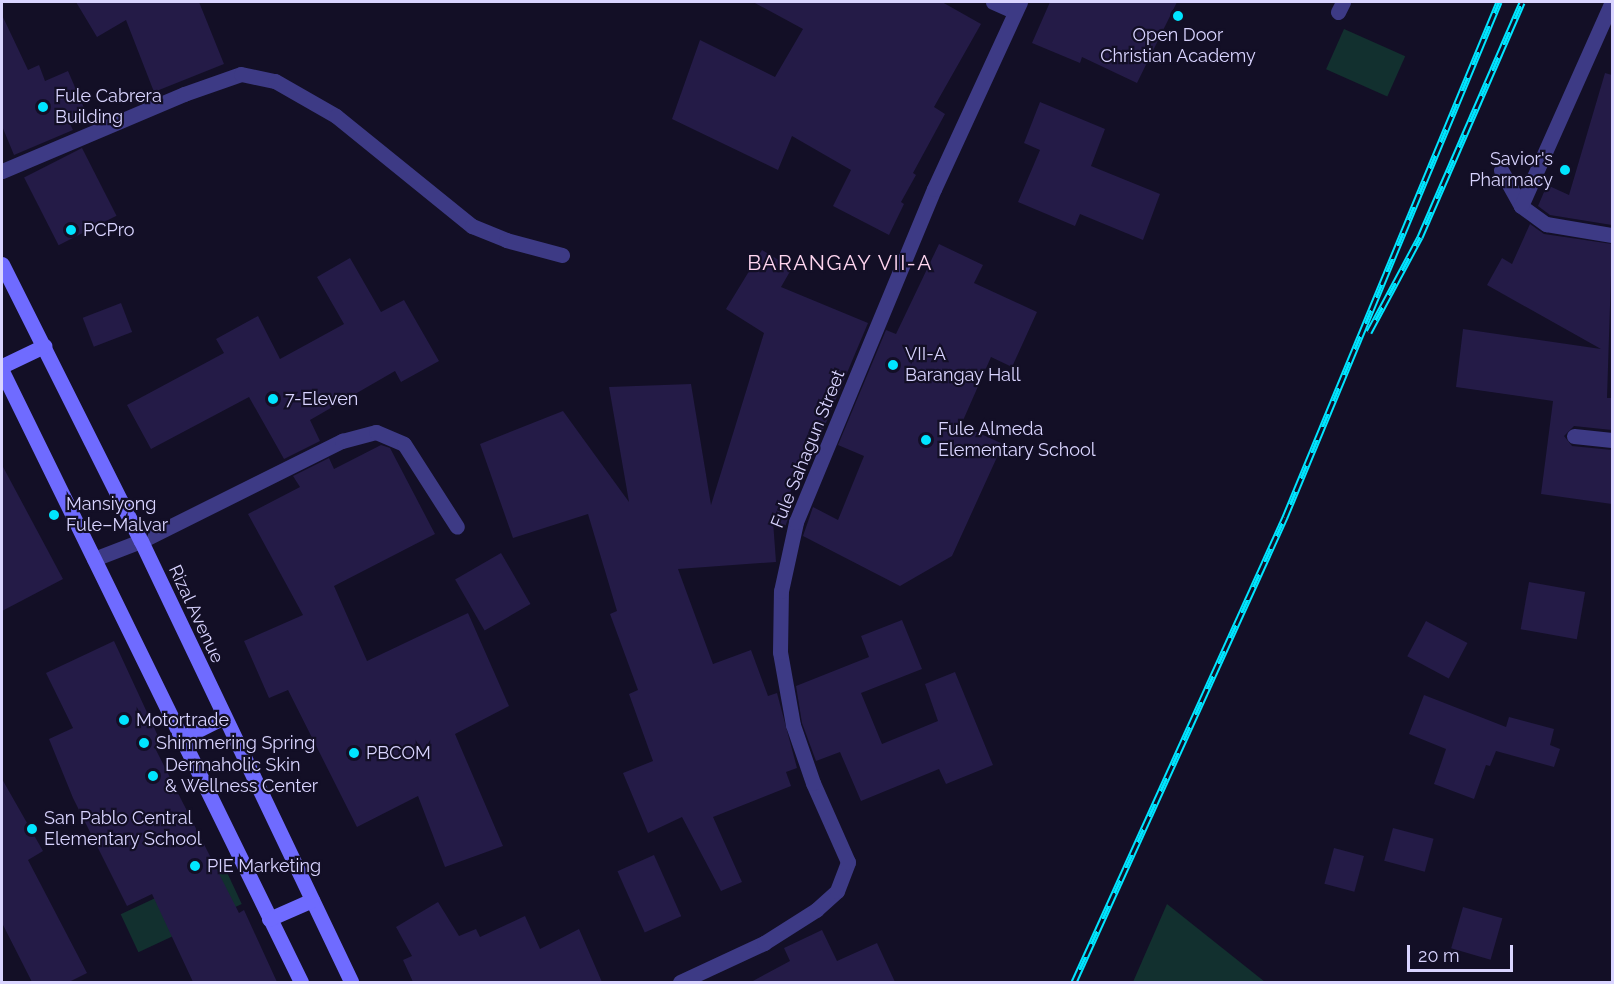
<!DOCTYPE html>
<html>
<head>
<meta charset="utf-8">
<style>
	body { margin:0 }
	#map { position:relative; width:1614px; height:984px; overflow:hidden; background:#130f26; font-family:Raleway,sans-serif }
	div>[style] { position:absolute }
	.green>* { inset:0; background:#12302f; transform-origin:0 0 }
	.building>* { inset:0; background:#241b47; transform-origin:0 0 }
	.street>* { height:15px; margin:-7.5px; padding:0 7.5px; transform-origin:7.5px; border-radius:7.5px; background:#3d3a85 }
	.secondary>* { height:15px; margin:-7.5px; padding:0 7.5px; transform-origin:7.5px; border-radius:7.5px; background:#6f6bff }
	.rail>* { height:7px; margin-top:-3.5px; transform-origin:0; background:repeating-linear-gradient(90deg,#130f26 0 14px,#00e5ff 0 28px); box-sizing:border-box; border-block:2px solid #00e5ff }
	.dots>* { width:16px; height:16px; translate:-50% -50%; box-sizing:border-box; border:3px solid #130f26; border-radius:50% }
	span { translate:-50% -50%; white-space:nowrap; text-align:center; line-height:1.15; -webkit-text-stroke:4.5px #130f26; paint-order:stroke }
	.poi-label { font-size:18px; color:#d9d4ff }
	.left { translate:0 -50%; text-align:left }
	.right { translate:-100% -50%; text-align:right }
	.street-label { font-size:18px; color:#d9d4ff }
	.quarter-label { font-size:21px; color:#ffd6f0; letter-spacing:1.5px }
	.frame { position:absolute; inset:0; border:3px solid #d9d4ff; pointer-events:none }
	.scale { position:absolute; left:1407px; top:945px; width:106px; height:27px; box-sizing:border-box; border:3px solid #d9d4ff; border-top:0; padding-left:8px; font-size:18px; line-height:21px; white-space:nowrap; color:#d9d4ff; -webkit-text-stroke:4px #130f26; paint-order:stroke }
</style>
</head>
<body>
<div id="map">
	<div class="green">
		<i style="left:1344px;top:29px;width:67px;height:44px;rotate:24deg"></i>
		<i style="left:224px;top:866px;width:42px;height:114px;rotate:65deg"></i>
		<i style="clip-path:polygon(1167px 904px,1265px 982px,1133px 982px)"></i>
	</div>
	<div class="building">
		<i style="clip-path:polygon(76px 2px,199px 2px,224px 64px,154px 92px,126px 20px,97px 37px)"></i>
		<i style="clip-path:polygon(753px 2px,942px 2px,981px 24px,934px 107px,945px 114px,913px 173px,916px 175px,901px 202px,904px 204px,889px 235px,833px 206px,851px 170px,792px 136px,778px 170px,672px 119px,700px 40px,775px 77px,803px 29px)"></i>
		<i style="clip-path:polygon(1050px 2px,1177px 2px,1137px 83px,1082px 57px,1080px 63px,1032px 43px)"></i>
		<i style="clip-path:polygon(2px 15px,28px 70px,39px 65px,45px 81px,68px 71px,87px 115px,69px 122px,73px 130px,14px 155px,2px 126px)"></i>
		<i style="clip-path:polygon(1605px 73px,1612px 75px,1612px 225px,1550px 215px,1538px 206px,1547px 185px,1569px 195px)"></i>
		<i style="clip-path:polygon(1040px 102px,1105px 129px,1091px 166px,1160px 194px,1143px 240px,1080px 214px,1075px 226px,1018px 202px,1040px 150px,1024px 143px)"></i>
		<i style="left:82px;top:148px;width:76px;height:65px;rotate:63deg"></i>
		<i style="clip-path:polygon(1530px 224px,1544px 234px,1612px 244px,1607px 398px,1612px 398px,1612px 430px,1574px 426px,1564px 436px,1572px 446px,1612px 450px,1612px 504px,1541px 494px,1553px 401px,1456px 387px,1463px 329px,1601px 349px,1487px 285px,1502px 258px,1512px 264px)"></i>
		<i style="clip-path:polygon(939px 244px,983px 265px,974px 283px,1037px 312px,1012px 367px,991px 357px,961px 425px,1003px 444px,952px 556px,900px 586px,803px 536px,813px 507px,838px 520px,864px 456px,838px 445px,886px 330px,896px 334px)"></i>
		<i style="clip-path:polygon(762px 250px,792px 268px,781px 287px,868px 323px,820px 437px,809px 433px,789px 496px,795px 499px,785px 527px,773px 521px,776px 562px,678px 569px,713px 664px,751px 650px,768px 696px,777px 693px,797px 768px,786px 772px,791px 786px,713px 817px,742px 882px,721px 891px,682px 817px,648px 833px,623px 773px,653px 761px,629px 694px,638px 690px,610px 614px,617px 611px,588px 514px,513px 538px,480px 444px,563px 411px,629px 502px,609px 387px,691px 384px,711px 505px,764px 333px,726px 309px)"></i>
		<i style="clip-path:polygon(350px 258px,381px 312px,404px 300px,439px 361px,401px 382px,395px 371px,310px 420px,320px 441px,284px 459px,249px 397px,151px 449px,127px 405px,224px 353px,216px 339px,258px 316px,280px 359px,344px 324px,317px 277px)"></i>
		<i style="left:121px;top:303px;width:31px;height:41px;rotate:69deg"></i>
		<i style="clip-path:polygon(381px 445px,390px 448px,435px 534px,334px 586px,367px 661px,468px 613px,509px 706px,455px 734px,503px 846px,445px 867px,418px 796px,357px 827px,288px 690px,269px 698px,244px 641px,303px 615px,248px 514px,300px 487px,293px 476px,329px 458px,334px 469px)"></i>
		<i style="clip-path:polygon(2px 465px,63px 579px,2px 611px)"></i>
		<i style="left:501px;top:553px;width:59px;height:53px;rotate:60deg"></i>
		<i style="left:1529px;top:582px;width:57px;height:48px;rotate:10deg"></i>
		<i style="clip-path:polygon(902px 620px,922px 669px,861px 693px,882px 744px,938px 721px,925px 684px,955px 672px,993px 765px,946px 784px,939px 769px,861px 801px,840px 752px,816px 761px,802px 723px,796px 686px,869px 657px,861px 636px)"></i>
		<i style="left:1426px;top:621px;width:47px;height:40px;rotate:28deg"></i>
		<i style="clip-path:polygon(114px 641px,163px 747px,156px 750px,239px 913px,244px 910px,277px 982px,193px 982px,152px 894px,127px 906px,73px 798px,49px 739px,73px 728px,46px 673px)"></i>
		<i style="clip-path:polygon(1424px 695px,1506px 727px,1509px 717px,1554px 729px,1550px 745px,1560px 749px,1554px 767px,1496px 751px,1490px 766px,1486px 765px,1474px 799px,1434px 784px,1446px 749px,1409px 734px)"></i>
		<i style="clip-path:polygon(2px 779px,43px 851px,28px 860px,87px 973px,69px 982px,32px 982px,2px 923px)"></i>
		<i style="left:1393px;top:828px;width:42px;height:34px;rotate:15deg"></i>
		<i style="left:1334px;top:848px;width:31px;height:37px;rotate:15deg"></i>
		<i style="left:654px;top:855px;width:67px;height:40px;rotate:66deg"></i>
		<i style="clip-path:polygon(438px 902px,459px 936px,476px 929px,480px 937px,525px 916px,540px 949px,579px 929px,602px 982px,413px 982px,403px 960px,412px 956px,396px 927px)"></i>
		<i style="left:1463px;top:907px;width:41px;height:43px;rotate:16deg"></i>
		<i style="clip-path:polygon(822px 930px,837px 961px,877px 943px,895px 982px,751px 982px,790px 961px,784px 948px)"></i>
	</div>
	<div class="street">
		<i style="left:993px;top:2px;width:24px;rotate:24deg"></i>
		<i style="left:1338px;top:12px;width:11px;rotate:-63deg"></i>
		<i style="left:1501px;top:170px;width:41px;rotate:60.9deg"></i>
		<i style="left:1521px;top:206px;width:31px;rotate:36deg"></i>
		<i style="left:1546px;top:224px;width:67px;rotate:9.5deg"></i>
		<i style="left:2px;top:171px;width:198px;rotate:-22.9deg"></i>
		<i style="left:184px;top:94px;width:60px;rotate:-19.3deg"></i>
		<i style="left:241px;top:74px;width:35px;rotate:12deg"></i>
		<i style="left:275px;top:81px;width:70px;rotate:29.8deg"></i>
		<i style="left:336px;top:116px;width:175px;rotate:39deg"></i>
		<i style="left:472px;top:226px;width:37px;rotate:22deg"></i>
		<i style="left:506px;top:240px;width:58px;rotate:15deg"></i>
		<i style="left:1521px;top:206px;width:223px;rotate:-66deg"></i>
		<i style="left:1574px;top:436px;width:38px;rotate:6deg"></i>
		<i style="left:94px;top:559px;width:50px;rotate:-21deg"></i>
		<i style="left:141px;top:541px;width:225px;rotate:-26.5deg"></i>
		<i style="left:342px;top:441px;width:35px;rotate:-15deg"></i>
		<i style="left:376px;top:432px;width:30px;rotate:23deg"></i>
		<i style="left:404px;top:444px;width:98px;rotate:57.4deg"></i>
		<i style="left:680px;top:982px;width:93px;rotate:-24.9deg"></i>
		<i style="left:764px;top:943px;width:62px;rotate:-32.4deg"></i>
		<i style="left:816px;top:910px;width:28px;rotate:-42deg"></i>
		<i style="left:837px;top:891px;width:31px;rotate:-69deg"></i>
		<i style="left:848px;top:862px;width:86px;rotate:-113.9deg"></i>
		<i style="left:813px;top:783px;width:61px;rotate:-109deg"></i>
		<i style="left:793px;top:725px;width:74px;rotate:-100.1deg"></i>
		<i style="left:780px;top:652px;width:61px;rotate:-89.1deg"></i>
		<i style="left:781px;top:591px;width:71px;rotate:-77.7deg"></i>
		<i style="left:796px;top:522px;width:360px;rotate:-67.5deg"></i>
		<i style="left:934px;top:189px;width:206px;rotate:-65.3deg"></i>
	</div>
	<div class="secondary">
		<i style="left:2px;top:264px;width:310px;rotate:63.4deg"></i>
		<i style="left:141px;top:541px;width:488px;rotate:64.5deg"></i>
		<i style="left:2px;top:366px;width:47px;rotate:-25.5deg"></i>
		<i style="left:2px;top:371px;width:680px;rotate:63.92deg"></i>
		<i style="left:182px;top:738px;width:45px;rotate:-26.6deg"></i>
		<i style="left:269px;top:919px;width:47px;rotate:-23.8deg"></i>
	</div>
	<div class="rail">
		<i style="left:1369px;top:332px;width:108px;rotate:-61.8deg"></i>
		<i style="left:1420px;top:237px;width:256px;rotate:-66.5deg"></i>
		<i style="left:1074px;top:982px;width:511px;rotate:-65.59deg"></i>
		<i style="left:1285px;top:517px;width:558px;rotate:-67.44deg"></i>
	</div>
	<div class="dots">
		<i style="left:1178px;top:16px;background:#00e5ff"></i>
		<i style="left:43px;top:107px;background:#00e5ff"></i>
		<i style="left:1565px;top:170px;background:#00e5ff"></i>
		<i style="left:71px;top:230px;background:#00e5ff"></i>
		<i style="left:893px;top:365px;background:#00e5ff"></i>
		<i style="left:273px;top:399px;background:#00e5ff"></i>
		<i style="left:926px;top:440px;background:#00e5ff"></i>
		<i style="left:54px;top:515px;background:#00e5ff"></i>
		<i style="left:124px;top:720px;background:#00e5ff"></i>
		<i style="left:144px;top:743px;background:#00e5ff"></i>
		<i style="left:354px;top:753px;background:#00e5ff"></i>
		<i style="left:153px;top:776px;background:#00e5ff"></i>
		<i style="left:32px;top:829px;background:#00e5ff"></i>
		<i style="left:195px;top:866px;background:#00e5ff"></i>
	</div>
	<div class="poi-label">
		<span style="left:1178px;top:46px">Open Door<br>Christian Academy</span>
		<span class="left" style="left:55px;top:107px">Fule Cabrera<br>Building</span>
		<span class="right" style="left:1553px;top:170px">Savior's<br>Pharmacy</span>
		<span class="left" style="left:83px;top:230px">PCPro</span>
		<span class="left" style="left:905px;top:365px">VII-A<br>Barangay Hall</span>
		<span class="left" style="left:285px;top:399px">7-Eleven</span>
		<span class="left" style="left:938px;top:440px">Fule Almeda<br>Elementary School</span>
		<span class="left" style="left:66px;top:515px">Mansiyong<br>Fule–Malvar</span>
		<span class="left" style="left:136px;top:720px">Motortrade</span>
		<span class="left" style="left:156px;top:743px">Shimmering Spring</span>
		<span class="left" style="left:366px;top:753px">PBCOM</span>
		<span class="left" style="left:165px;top:776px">Dermaholic Skin<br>&amp; Wellness Center</span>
		<span class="left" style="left:44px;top:829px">San Pablo Central<br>Elementary School</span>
		<span class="left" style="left:207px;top:866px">PIE Marketing</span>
	</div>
	<div class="street-label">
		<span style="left:808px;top:449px;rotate:-68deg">Fule Sahagun Street</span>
		<span style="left:196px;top:614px;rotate:65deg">Rizal Avenue</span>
	</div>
	<div class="quarter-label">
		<span style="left:840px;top:263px">BARANGAY VII-A</span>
	</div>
	<div class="frame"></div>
	<div class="scale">20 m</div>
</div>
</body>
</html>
